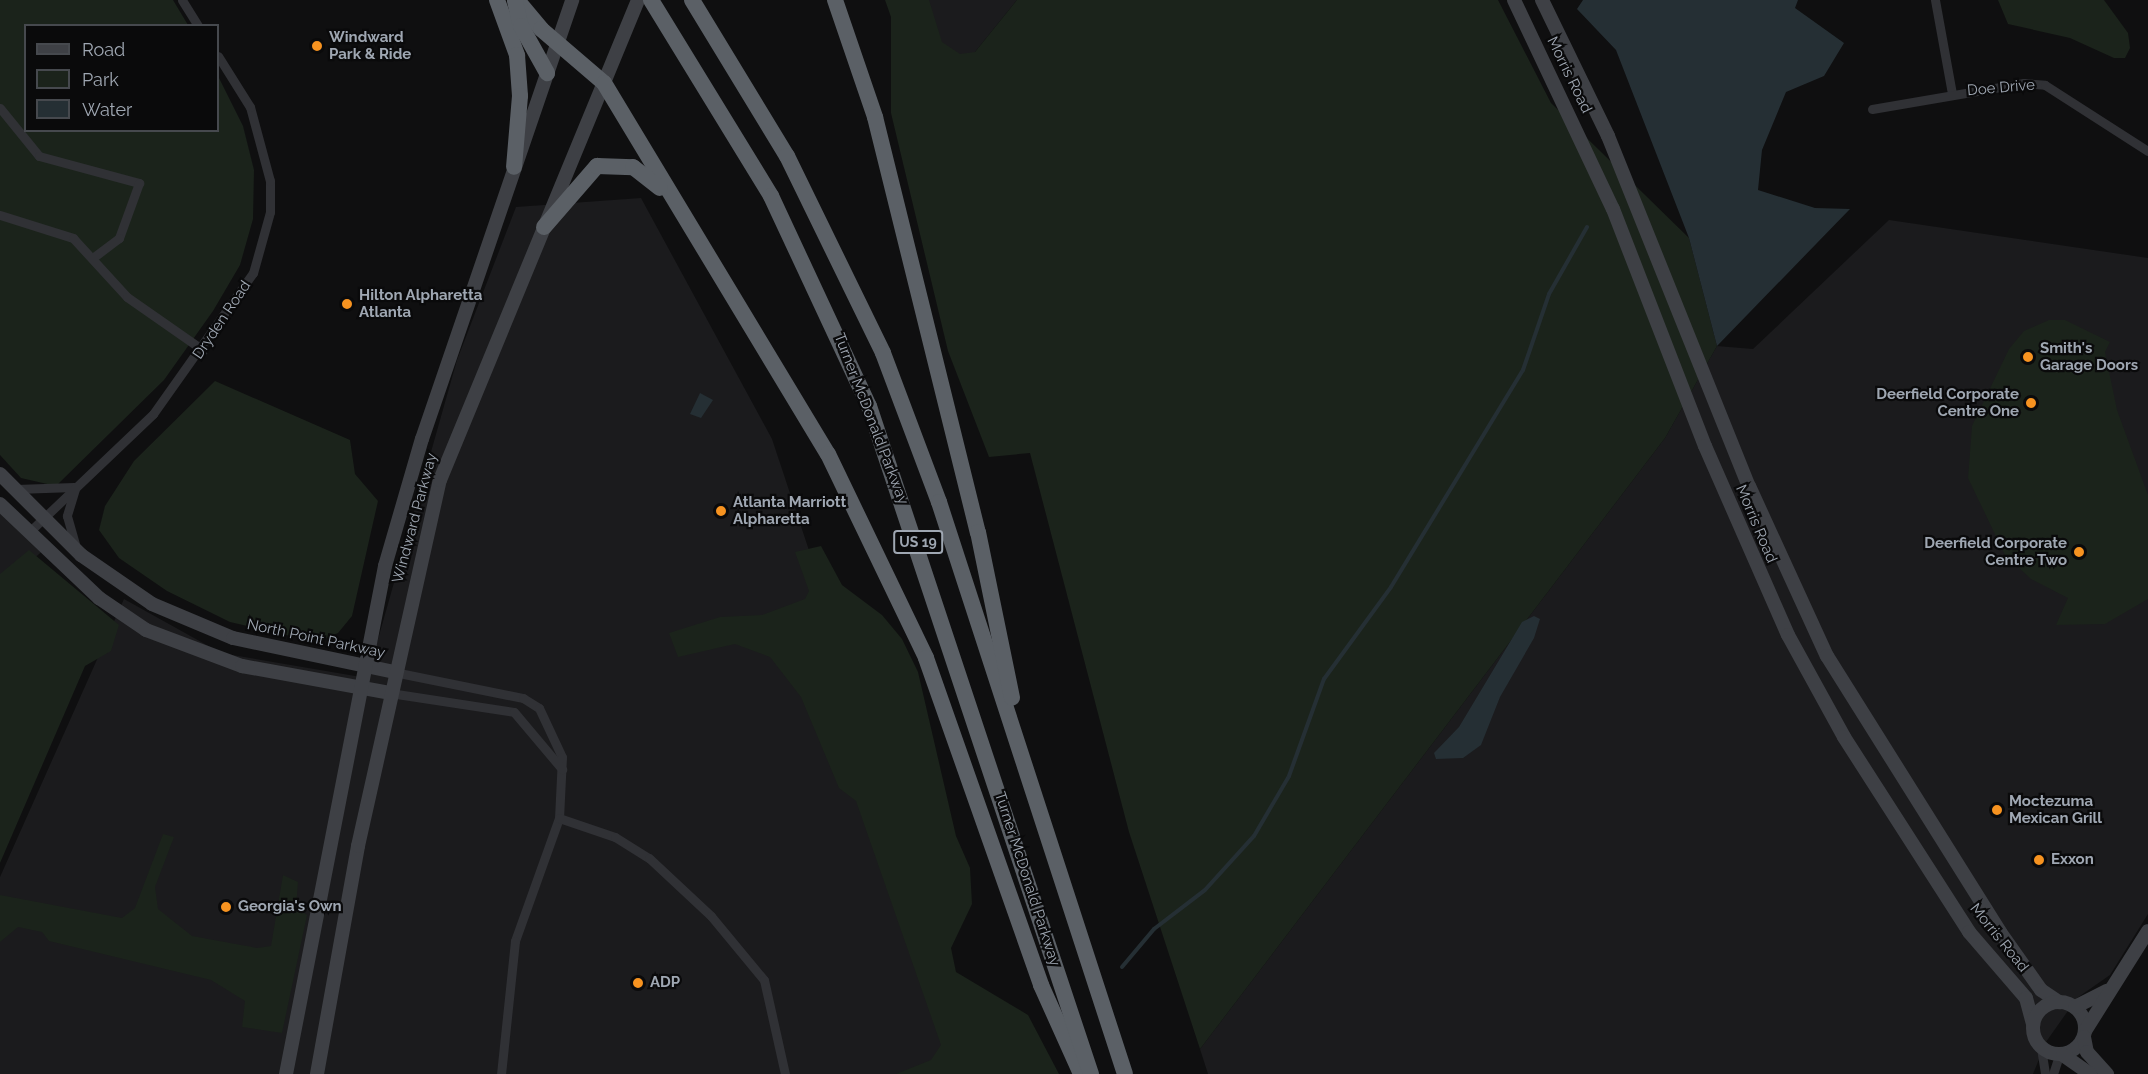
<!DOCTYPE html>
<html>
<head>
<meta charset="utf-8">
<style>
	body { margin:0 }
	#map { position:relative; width:2148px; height:1074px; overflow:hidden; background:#0f0f10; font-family:Raleway,sans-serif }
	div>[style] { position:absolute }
	.built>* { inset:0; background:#1b1b1d }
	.green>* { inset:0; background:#1b231b }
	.water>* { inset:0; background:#252f34 }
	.stream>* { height:4px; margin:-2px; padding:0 2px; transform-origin:2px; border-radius:2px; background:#252f34 }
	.street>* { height:9px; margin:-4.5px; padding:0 4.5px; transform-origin:4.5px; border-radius:4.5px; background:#303135 }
	.secondary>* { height:14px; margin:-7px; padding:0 7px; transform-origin:7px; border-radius:7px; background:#3e4045 }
	.secondary>.ring { margin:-7px; padding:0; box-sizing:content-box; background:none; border:14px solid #3e4045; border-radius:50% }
	.highway>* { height:16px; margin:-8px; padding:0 8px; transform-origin:8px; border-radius:8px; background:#5b6066 }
	.dots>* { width:16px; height:16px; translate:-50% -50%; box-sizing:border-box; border:3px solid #0a0a0b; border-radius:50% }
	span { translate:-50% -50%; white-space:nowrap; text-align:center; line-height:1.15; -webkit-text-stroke:4.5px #0a0a0b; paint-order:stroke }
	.shield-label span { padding:2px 4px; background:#0a0a0b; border:2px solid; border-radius:4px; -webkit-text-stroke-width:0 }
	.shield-label { font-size:14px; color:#9fa7b2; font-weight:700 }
	.poi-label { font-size:15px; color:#9fa7b2; font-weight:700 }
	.left { translate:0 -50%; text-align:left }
	.right { translate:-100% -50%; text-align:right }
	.street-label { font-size:15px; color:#9fa7b2 }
	.legend { position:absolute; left:24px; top:24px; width:195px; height:108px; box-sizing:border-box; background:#0a0a0b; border:2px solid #46494e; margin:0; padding:8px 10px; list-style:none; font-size:18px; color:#9fa7b2 }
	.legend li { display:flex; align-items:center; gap:12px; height:30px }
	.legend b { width:30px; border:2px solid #46494e }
</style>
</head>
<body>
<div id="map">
	<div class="built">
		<i style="clip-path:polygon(904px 0,1017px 0,937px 99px)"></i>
		<i style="clip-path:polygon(641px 198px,772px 439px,983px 1074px,0 1074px,0 877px,124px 599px,221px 653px,367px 678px,457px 360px,516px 207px)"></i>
		<i style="clip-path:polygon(1889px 220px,2148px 258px,2148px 914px,2110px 975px,2077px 998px,2046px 1042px,2033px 1074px,1208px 1074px,1200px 1049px,1665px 438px,1717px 346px,1753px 349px)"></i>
		<i style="clip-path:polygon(0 510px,46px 548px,0 588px)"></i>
	</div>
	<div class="green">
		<i style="clip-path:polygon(0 0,173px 0,188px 25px,26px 26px,26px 130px,218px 130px,218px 76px,243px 126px,254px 170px,253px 219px,240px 265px,213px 311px,164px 380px,56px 486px,21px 478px,0 455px)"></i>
		<i style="clip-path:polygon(885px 0,929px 0,942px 42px,960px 54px,975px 52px,1017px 0,1498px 0,1551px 103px,1689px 238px,1717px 346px,1665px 438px,1200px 1049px,1129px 832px,1030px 453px,989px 457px,948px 351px,891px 113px,891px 17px)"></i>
		<i style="clip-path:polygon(1998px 0,2104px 0,2128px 33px,2130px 48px,2125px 58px,2114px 58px,2070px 38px,2008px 24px)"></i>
		<i style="clip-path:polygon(2049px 320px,2065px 320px,2110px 342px,2105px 352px,2117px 410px,2148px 495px,2148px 599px,2105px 624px,2056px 625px,2068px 598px,2031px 579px,2005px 555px,1968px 478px,1972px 426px,2009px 349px,2024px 331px)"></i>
		<i style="clip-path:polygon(215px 381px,350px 440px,355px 474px,378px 501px,352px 616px,338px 633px,316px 642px,230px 622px,167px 591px,119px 558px,99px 530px,105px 506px,134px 461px)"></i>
		<i style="clip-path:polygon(821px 546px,842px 585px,882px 615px,902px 639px,918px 672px,956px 836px,970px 868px,972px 904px,951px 948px,956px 972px,1028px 1015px,1059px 1074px,896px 1074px,931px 1060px,941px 1045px,856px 801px,839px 788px,801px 697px,770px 657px,735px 644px,678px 657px,669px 633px,720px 617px,762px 615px,805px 599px,809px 591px,795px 552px)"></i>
		<i style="clip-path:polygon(29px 550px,119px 625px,111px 651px,85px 666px,0 863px,0 574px)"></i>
		<i style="clip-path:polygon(163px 834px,174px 837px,155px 887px,158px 909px,192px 936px,257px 948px,271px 946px,283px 875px,298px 882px,296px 908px,307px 915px,282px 1033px,242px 1027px,245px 1001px,211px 980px,49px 941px,42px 932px,18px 927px,0 942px,0 895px,122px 918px,135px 908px)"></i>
	</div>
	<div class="water">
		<i style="clip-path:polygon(1583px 0,1798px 0,1795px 8px,1844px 43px,1824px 76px,1786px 92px,1762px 150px,1758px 190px,1815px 208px,1850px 209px,1717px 346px,1689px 238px,1616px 50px,1577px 9px)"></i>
		<i style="clip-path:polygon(700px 393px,713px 400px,701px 418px,690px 414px)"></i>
		<i style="clip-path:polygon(1534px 616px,1540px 619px,1534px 638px,1500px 697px,1481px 745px,1463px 758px,1436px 759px,1434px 753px,1459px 727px,1522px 622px)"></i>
	</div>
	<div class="stream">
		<i style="left:1122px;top:967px;width:50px;rotate:-49.9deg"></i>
		<i style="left:1154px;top:929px;width:64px;rotate:-37.4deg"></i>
		<i style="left:1205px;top:890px;width:73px;rotate:-47.8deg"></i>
		<i style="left:1254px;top:836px;width:69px;rotate:-59.7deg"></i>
		<i style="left:1289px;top:776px;width:103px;rotate:-70.2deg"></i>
		<i style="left:1324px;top:679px;width:114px;rotate:-53.9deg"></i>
		<i style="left:1391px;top:587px;width:254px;rotate:-58.7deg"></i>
		<i style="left:1523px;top:370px;width:80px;rotate:-71.1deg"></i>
		<i style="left:1549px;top:294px;width:77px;rotate:-60.4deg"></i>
	</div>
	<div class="street">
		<i style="left:182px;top:0;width:31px;rotate:58deg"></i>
		<i style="left:1935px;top:0;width:96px;rotate:79.7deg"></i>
		<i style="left:0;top:108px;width:62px;rotate:50.9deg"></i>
		<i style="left:39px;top:156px;width:104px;rotate:15.1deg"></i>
		<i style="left:139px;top:183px;width:59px;rotate:110deg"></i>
		<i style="left:119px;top:238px;width:30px;rotate:143deg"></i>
		<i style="left:1872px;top:109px;width:154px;rotate:-9.7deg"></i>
		<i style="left:2024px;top:83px;width:21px;rotate:5deg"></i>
		<i style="left:2045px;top:85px;width:122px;rotate:32.7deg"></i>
		<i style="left:0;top:215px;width:77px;rotate:17.5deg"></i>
		<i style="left:73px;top:238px;width:80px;rotate:47.5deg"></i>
		<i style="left:127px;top:297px;width:93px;rotate:34.9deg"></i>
		<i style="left:16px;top:489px;width:58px;rotate:-2deg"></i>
		<i style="left:75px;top:489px;width:28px;rotate:107deg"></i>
		<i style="left:67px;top:516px;width:29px;rotate:74deg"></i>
		<i style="left:28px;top:533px;width:173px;rotate:-43.6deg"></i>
		<i style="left:153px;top:414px;width:173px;rotate:-54.7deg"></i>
		<i style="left:253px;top:273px;width:63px;rotate:-74.4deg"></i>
		<i style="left:270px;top:212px;width:31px;rotate:-90deg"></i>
		<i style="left:270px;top:181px;width:77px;rotate:-105.1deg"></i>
		<i style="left:250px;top:107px;width:60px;rotate:-122.1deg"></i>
		<i style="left:394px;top:672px;width:132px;rotate:11.4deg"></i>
		<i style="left:523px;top:698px;width:19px;rotate:32deg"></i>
		<i style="left:539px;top:708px;width:54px;rotate:64.9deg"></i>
		<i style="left:562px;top:757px;width:61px;rotate:92.8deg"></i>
		<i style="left:559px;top:818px;width:131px;rotate:109.7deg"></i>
		<i style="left:515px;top:941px;width:134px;rotate:96deg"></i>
		<i style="left:390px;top:693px;width:125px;rotate:8.7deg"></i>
		<i style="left:514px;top:712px;width:75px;rotate:49.9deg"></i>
		<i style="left:559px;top:818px;width:59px;rotate:18.7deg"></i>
		<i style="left:615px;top:837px;width:40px;rotate:32deg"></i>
		<i style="left:649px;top:858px;width:85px;rotate:43.1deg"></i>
		<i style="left:711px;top:916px;width:83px;rotate:50.4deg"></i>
		<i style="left:764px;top:980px;width:96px;rotate:77.4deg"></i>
		<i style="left:2041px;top:1048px;width:26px;rotate:81deg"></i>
		<i style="left:2053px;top:1074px;width:20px;rotate:-72deg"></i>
	</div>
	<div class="secondary">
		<i style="left:1514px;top:0;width:231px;rotate:64.7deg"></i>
		<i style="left:1613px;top:209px;width:254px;rotate:68.8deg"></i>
		<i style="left:1705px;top:446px;width:206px;rotate:66.3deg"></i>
		<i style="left:1788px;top:635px;width:116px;rotate:61.2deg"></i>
		<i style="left:1844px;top:737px;width:232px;rotate:57.3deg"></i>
		<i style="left:1969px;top:932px;width:87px;rotate:49.2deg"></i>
		<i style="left:2026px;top:998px;width:28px;rotate:75deg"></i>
		<i style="left:1542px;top:0;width:151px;rotate:64.1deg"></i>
		<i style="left:1608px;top:136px;width:377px;rotate:68.1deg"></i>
		<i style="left:1749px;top:486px;width:187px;rotate:65.4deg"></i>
		<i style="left:1827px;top:656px;width:326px;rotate:57.9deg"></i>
		<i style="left:2000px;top:932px;width:71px;rotate:54.7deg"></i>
		<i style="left:2041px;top:990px;width:22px;rotate:34deg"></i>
		<i style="left:0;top:474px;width:115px;rotate:45deg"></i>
		<i style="left:81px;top:555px;width:86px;rotate:34.6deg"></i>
		<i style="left:152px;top:604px;width:88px;rotate:22.8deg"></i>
		<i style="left:233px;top:638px;width:165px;rotate:11.9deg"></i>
		<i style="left:0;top:504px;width:137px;rotate:43.5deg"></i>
		<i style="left:99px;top:598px;width:57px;rotate:34.2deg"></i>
		<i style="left:146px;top:630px;width:103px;rotate:20.6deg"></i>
		<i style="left:242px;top:666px;width:150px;rotate:10.3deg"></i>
		<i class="ring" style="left:2033px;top:1002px;width:38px;height:38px"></i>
		<i style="left:2075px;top:1007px;width:36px;rotate:-27deg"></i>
		<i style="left:2085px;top:1031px;width:118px;rotate:-57.8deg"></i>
		<i style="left:2084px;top:1037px;width:15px;rotate:79deg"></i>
		<i style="left:2087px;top:1052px;width:30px;rotate:48deg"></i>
		<i style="left:2063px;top:1055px;width:33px;rotate:35deg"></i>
		<i style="left:286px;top:1074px;width:518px;rotate:-78.97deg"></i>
		<i style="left:385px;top:566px;width:132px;rotate:-73.8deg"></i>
		<i style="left:422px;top:439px;width:464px;rotate:-71.1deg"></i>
		<i style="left:317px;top:1074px;width:232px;rotate:-79.8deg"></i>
		<i style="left:358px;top:846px;width:375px;rotate:-77.4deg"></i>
		<i style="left:440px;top:480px;width:519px;rotate:-67.58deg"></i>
	</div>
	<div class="highway">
		<i style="left:497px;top:0;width:59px;rotate:70deg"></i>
		<i style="left:517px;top:55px;width:41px;rotate:85.8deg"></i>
		<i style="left:520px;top:96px;width:71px;rotate:94.8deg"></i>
		<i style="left:517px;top:0;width:38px;rotate:50deg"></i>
		<i style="left:541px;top:29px;width:83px;rotate:40.6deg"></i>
		<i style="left:604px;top:83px;width:433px;rotate:58.9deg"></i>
		<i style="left:828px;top:454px;width:226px;rotate:64.3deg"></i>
		<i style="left:926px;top:658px;width:347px;rotate:70.6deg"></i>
		<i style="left:1041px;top:985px;width:98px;rotate:65.8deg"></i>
		<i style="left:651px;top:0;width:230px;rotate:58.5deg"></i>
		<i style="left:771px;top:196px;width:232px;rotate:65deg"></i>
		<i style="left:869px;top:406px;width:704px;rotate:71.62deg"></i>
		<i style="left:692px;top:0;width:183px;rotate:58.7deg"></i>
		<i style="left:787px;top:156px;width:219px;rotate:64deg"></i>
		<i style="left:883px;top:353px;width:159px;rotate:69.4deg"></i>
		<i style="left:939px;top:502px;width:601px;rotate:71.99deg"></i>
		<i style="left:835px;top:0;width:124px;rotate:71.1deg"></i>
		<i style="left:875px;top:117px;width:428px;rotate:76.1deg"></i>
		<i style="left:978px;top:532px;width:169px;rotate:78.4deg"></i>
		<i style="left:515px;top:1px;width:26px;rotate:77deg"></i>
		<i style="left:521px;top:26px;width:54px;rotate:61deg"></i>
		<i style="left:544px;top:227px;width:81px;rotate:-49deg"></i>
		<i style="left:597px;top:166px;width:36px;rotate:2deg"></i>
		<i style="left:633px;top:167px;width:34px;rotate:38deg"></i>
	</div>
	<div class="dots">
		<i style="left:317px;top:46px;background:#f79320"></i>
		<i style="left:347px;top:304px;background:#f79320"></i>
		<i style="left:2028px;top:357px;background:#f79320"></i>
		<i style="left:2031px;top:403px;background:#f79320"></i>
		<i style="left:721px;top:511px;background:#f79320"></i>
		<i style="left:2079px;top:552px;background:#f79320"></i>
		<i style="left:1997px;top:810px;background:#f79320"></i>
		<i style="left:2039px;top:860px;background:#f79320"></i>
		<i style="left:226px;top:907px;background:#f79320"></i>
		<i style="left:638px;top:983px;background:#f79320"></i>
	</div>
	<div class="shield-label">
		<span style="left:918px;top:542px">US 19</span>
	</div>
	<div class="poi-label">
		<span class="left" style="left:329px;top:46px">Windward<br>Park &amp; Ride</span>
		<span class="left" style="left:359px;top:304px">Hilton Alpharetta<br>Atlanta</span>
		<span class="left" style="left:2040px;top:357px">Smith's<br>Garage Doors</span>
		<span class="right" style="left:2019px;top:403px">Deerfield Corporate<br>Centre One</span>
		<span class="left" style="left:733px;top:511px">Atlanta Marriott<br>Alpharetta</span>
		<span class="right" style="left:2067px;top:552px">Deerfield Corporate<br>Centre Two</span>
		<span class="left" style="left:2009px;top:810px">Moctezuma<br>Mexican Grill</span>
		<span class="left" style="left:2051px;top:860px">Exxon</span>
		<span class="left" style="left:238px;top:907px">Georgia's Own</span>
		<span class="left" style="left:650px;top:983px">ADP</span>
	</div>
	<div class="street-label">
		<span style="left:1569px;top:75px;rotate:64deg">Morris Road</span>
		<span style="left:2001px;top:88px;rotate:-5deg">Doe Drive</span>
		<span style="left:222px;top:320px;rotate:-56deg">Dryden Road</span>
		<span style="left:871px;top:419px;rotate:69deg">Turner McDonald Parkway</span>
		<span style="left:415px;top:518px;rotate:-75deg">Windward Parkway</span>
		<span style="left:1756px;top:524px;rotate:67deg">Morris Road</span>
		<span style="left:316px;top:639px;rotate:12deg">North Point Parkway</span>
		<span style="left:1027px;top:879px;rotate:72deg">Turner McDonald Parkway</span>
		<span style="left:1999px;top:938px;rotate:51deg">Morris Road</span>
	</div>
	<ul class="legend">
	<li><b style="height:8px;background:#3e4045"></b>Road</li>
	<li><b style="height:16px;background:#1b231b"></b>Park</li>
	<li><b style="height:16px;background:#252f34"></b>Water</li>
	</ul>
</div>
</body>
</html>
